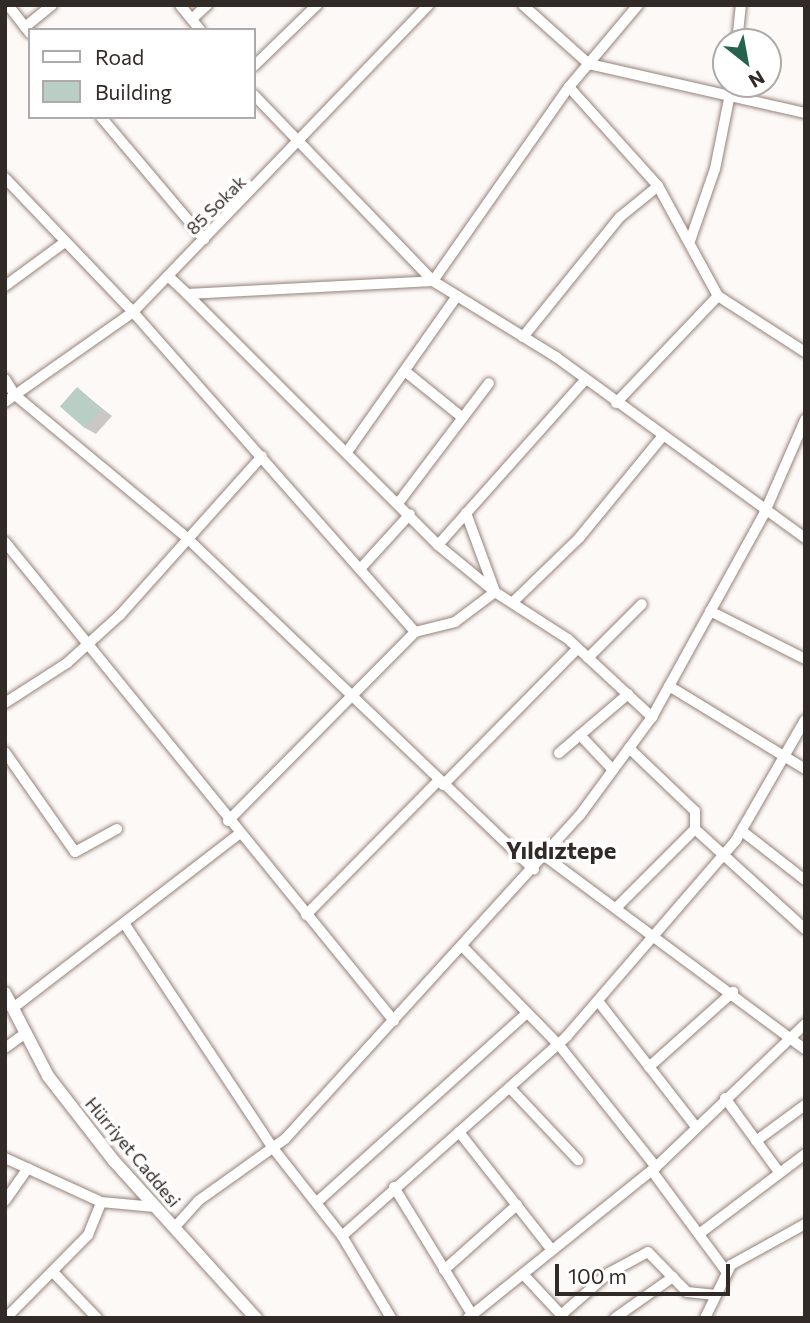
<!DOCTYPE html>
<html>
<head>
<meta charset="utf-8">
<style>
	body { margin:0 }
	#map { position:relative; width:810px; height:1323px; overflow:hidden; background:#fdf9f7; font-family:Commissioner,sans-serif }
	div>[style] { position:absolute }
	.shadow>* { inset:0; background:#0003 }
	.building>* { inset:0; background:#b9cec5; transform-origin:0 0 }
	.roads { filter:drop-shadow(0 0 2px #95827a) drop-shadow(0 0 2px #95827a) }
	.minor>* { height:10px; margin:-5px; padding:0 5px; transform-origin:5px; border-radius:5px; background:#fff }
	.tertiary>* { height:12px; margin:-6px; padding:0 6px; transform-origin:6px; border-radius:6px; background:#fff }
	span { translate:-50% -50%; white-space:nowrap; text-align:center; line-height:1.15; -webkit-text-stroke:7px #fff; paint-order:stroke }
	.street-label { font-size:18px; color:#322a27 }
	.district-label { font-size:24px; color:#322a27; font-weight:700 }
	.frame { position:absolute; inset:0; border:7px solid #322a27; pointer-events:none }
	.legend { position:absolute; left:28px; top:28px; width:228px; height:91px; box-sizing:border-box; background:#fff; border:2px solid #adaaa9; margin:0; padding:9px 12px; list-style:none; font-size:21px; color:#322a27 }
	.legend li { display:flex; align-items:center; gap:14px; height:35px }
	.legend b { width:35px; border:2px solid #adaaa9 }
	.north { position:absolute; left:712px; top:28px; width:70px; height:70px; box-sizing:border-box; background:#fff; border:2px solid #adaaa9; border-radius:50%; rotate:149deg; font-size:19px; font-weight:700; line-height:28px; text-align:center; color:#322a27 }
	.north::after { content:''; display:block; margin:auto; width:24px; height:32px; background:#26634e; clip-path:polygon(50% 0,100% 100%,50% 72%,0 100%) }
	.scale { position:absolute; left:555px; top:1264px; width:175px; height:32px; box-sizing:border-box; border:4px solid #322a27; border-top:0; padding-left:9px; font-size:21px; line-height:24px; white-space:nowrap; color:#322a27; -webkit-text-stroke:5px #fff; paint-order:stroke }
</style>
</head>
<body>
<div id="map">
	<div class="shadow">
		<i style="clip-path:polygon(78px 389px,112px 416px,96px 434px,85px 428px)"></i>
	</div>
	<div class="building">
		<i style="left:77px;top:387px;width:33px;height:26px;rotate:41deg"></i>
	</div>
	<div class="roads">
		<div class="minor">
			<i style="left:8px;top:5px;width:36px;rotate:52deg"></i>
			<i style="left:180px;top:5px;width:32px;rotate:51deg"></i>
			<i style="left:523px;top:5px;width:89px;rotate:41.8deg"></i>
			<i style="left:589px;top:64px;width:221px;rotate:12.8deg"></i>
			<i style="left:192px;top:19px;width:21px;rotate:-43deg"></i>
			<i style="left:25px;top:27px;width:35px;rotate:-39deg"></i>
			<i style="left:737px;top:42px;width:37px;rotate:-84deg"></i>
			<i style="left:254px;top:66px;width:88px;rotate:-44.1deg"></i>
			<i style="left:569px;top:87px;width:133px;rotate:48deg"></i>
			<i style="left:658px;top:186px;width:125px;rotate:61.4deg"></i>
			<i style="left:718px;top:296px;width:103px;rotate:32.8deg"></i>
			<i style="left:254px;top:95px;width:258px;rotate:46.1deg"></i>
			<i style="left:433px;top:281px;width:145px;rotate:31.7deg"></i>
			<i style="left:556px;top:357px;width:308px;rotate:36deg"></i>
			<i style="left:101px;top:117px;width:160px;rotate:49.8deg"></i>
			<i style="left:5px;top:178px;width:185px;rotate:46.3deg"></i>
			<i style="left:133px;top:312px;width:427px;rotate:48.6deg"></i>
			<i style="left:415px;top:632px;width:41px;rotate:-14deg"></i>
			<i style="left:455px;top:622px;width:50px;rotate:-36.9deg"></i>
			<i style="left:495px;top:592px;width:87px;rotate:32.8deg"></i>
			<i style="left:568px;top:639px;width:115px;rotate:42.9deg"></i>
			<i style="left:690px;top:241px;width:76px;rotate:-70.9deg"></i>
			<i style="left:715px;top:169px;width:87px;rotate:-78.7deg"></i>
			<i style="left:168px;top:276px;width:26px;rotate:43deg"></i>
			<i style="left:187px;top:294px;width:246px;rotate:-3deg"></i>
			<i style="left:433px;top:281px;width:237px;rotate:-55deg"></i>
			<i style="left:569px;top:87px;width:107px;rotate:-49.9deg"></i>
			<i style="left:5px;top:286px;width:74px;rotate:-36.3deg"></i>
			<i style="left:187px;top:294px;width:355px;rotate:45deg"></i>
			<i style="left:438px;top:545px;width:74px;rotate:39.5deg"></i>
			<i style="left:523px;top:337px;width:154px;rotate:-51.1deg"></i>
			<i style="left:620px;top:217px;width:49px;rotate:-39.2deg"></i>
			<i style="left:406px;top:372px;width:73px;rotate:38.9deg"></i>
			<i style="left:5px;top:379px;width:19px;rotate:58deg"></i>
			<i style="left:15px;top:395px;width:224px;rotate:39.7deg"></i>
			<i style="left:187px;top:538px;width:480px;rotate:43.7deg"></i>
			<i style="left:5px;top:402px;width:156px;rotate:-35.1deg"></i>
			<i style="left:133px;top:312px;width:426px;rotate:-46.1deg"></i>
			<i style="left:616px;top:403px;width:148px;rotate:-46.4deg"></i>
			<i style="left:347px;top:452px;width:191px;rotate:-54.8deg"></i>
			<i style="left:399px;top:502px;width:149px;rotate:-52.9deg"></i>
			<i style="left:466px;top:513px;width:84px;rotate:69.8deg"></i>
			<i style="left:5px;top:542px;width:617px;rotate:50.92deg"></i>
			<i style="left:438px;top:545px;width:221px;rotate:-48.3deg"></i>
			<i style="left:360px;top:569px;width:74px;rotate:-47.7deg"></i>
			<i style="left:513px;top:602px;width:92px;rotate:-44.1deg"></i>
			<i style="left:579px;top:538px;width:131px;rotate:-50.6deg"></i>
			<i style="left:710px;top:611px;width:106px;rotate:26.8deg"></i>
			<i style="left:588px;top:658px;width:76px;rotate:-45deg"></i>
			<i style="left:669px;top:686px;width:159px;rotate:31.4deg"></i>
			<i style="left:5px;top:703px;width:74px;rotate:-32.8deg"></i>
			<i style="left:67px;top:663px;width:72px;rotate:-42.2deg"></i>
			<i style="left:120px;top:615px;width:213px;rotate:-48.2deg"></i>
			<i style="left:580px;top:735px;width:48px;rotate:46.7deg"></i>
			<i style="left:629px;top:748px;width:91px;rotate:43.7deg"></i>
			<i style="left:695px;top:811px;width:18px;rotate:90deg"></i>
			<i style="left:695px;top:829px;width:149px;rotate:42.3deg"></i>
			<i style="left:5px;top:752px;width:122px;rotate:55deg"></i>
			<i style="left:75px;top:852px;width:48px;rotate:-28.7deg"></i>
			<i style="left:559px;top:753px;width:91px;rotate:-40.5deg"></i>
			<i style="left:443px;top:785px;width:192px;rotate:-45.4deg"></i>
			<i style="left:228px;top:821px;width:266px;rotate:-45.3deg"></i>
			<i style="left:742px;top:831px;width:80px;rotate:37.9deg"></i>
			<i style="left:546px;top:857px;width:322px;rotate:36.6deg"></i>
			<i style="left:616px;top:908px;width:112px;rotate:-45deg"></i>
			<i style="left:306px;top:915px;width:188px;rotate:-45.4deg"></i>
			<i style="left:124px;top:923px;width:270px;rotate:56.5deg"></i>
			<i style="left:273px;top:1148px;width:112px;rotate:51.9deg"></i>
			<i style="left:342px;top:1236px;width:301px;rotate:-41.6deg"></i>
			<i style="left:567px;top:1036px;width:259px;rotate:-49.2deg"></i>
			<i style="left:736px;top:840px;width:138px;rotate:-60.1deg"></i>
			<i style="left:463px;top:947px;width:137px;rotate:45.6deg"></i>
			<i style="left:559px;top:1045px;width:156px;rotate:51.5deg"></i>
			<i style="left:598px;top:1001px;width:160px;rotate:52.1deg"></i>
			<i style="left:13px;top:1008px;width:285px;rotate:-37.6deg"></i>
			<i style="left:5px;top:1048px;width:26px;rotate:-36deg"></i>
			<i style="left:649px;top:1067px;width:113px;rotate:-41.8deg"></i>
			<i style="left:511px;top:1089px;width:98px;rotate:46.7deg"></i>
			<i style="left:725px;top:1098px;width:92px;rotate:53.9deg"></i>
			<i style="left:459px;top:1132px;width:150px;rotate:51.8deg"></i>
			<i style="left:756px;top:1141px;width:61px;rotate:-36.3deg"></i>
			<i style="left:5px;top:1158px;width:106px;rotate:24.6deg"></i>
			<i style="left:101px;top:1202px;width:54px;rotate:5.3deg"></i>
			<i style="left:652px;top:1171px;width:124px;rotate:53.5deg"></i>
			<i style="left:394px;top:1187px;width:151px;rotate:58.5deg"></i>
			<i style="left:5px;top:1201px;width:40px;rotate:-55.1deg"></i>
			<i style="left:317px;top:1202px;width:283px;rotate:-42deg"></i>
			<i style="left:174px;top:1228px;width:36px;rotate:-48deg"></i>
			<i style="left:198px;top:1201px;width:107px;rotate:-35.5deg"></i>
			<i style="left:285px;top:1139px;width:438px;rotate:-47.7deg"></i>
			<i style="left:580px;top:815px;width:122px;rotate:-53.7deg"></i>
			<i style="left:652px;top:717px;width:232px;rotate:-61.1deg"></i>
			<i style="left:764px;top:514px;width:103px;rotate:-66.4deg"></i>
			<i style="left:699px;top:1234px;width:133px;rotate:-37deg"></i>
			<i style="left:342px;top:1236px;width:96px;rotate:59.1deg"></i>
			<i style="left:444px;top:1270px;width:98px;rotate:-41.7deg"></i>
			<i style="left:53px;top:1272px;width:64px;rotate:46.3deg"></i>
			<i style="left:523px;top:1274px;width:60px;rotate:47deg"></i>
			<i style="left:561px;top:1315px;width:64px;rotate:-41.2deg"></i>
			<i style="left:609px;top:1273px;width:44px;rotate:-28.3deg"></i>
			<i style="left:648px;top:1252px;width:56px;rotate:45.7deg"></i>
			<i style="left:687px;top:1292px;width:27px;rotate:6deg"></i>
			<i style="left:6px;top:1318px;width:117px;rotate:-45.3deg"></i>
			<i style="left:88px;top:1235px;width:35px;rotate:-68deg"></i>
			<i style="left:468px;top:1318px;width:241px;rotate:-38.8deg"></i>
			<i style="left:656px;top:1167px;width:207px;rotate:-43.8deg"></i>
			<i style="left:615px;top:1318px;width:71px;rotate:-35.3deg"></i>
			<i style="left:705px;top:1318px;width:59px;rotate:-63.9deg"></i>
			<i style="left:731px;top:1265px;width:85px;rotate:-29deg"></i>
		</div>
		<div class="tertiary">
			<i style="left:5px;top:993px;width:93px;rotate:62.6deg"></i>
			<i style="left:48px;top:1076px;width:108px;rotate:52.2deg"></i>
			<i style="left:114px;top:1161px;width:212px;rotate:47.9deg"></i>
		</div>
	</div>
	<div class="street-label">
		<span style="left:216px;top:205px;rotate:-45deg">85 Sokak</span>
		<span style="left:133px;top:1152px;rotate:50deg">Hürriyet Caddesi</span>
	</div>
	<div class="district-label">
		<span style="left:561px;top:850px">Yıldıztepe</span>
	</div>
	<div class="frame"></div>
	<ul class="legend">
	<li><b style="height:9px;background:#fff"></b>Road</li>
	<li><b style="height:19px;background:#b9cec5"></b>Building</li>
	</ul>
	<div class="north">N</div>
	<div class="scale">100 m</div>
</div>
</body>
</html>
